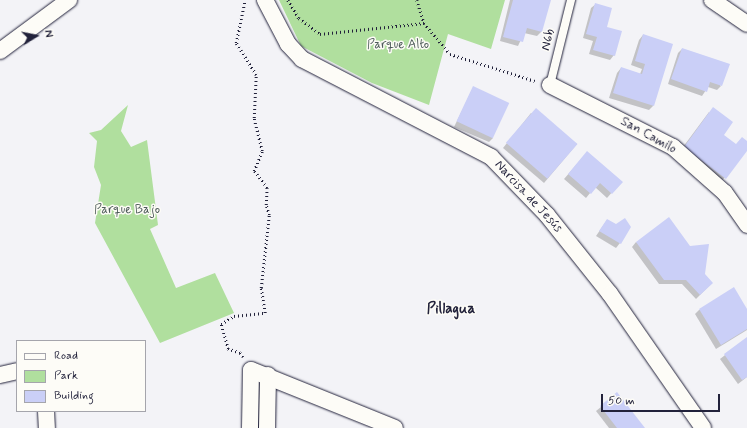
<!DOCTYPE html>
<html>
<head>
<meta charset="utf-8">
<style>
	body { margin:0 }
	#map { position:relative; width:747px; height:428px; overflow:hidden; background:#f3f3f7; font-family:Mynerve,sans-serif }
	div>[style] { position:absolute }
	.green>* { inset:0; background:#b0df9e }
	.shadow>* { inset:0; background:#0003 }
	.building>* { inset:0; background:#cacff7; transform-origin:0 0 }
	.path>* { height:2.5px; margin-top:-1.25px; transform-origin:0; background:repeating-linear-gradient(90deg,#22223b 0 1px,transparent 0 4px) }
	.roads { filter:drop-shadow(0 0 1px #22223b) drop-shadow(0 0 1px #22223b) }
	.lane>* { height:8px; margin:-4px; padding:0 4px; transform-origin:4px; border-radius:4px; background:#fdfcf7 }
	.street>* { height:16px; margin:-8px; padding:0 8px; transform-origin:8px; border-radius:8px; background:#fdfcf7 }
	span { translate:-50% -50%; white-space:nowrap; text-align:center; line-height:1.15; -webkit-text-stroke:3px #fdfcf7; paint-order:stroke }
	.street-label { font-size:13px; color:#22223b }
	.park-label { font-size:13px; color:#4d5b59 }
	.quarter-label { font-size:15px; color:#22223b; font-weight:700 }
	.legend { position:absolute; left:16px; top:340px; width:130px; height:72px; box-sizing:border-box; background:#fdfcf7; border:1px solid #a5a5ac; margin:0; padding:5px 7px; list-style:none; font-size:12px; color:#22223b }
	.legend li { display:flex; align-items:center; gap:8px; height:20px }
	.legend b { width:20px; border:1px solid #a5a5ac }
	.north { position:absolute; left:16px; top:16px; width:40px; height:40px; -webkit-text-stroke:3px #fdfcf7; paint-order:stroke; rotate:80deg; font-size:11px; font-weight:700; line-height:16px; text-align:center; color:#22223b }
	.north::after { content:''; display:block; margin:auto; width:14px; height:18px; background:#22223b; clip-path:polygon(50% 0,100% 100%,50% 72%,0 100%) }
	.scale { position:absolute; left:601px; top:394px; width:119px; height:18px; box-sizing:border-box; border:2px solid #22223b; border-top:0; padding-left:5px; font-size:12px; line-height:14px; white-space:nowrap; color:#22223b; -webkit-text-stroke:3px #fdfcf7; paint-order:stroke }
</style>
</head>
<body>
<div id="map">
	<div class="green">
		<i style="clip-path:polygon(279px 0,505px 0,491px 49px,448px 34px,429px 105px,372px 83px,301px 46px)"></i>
		<i style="clip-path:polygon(128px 105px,121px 131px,131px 147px,147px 140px,158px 225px,150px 229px,176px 288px,215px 273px,234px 313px,160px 343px,95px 223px,101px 185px,94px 167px,97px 141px,89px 133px,101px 130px)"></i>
	</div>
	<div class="shadow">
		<i style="clip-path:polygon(510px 0,550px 0,541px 32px,537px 36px,524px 33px,518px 46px,500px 41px)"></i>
		<i style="clip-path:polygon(596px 4px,614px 55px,610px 60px,589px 54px,593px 41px,583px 38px,591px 8px)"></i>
		<i style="clip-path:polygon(643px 35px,653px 106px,649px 110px,609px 98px,617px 73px,621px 68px,640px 74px,642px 69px,631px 65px,639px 40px)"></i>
		<i style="clip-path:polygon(682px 49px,721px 86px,717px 90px,708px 87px,702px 96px,668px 84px,678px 53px)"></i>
		<i style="clip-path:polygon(473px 88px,493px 138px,489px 142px,454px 127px)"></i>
		<i style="clip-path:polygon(709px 112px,722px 135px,736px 145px,747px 142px,747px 149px,721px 182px,680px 151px)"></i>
		<i style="clip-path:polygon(531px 113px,577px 144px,544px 183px,503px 148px)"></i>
		<i style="clip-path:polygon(583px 157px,621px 182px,607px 198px,595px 187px,586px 198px,564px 179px)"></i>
		<i style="clip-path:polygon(607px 220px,616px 225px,620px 243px,616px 248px,596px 236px)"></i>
		<i style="clip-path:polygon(636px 242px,704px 275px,712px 283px,696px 299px,682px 284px,659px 284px,632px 247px)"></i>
		<i style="clip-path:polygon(699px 310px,747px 311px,747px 330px,716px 349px,695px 314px)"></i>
		<i style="clip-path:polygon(747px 338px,747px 377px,738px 384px,720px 359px)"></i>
		<i style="clip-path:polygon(617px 394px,644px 428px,609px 428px,596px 411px)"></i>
	</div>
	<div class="building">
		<i style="clip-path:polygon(513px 0,551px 0,542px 32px,527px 28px,523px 42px,503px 37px)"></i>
		<i style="clip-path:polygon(595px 3px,612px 8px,607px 27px,622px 31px,615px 56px,593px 50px,597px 37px,586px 34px)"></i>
		<i style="clip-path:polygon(643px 34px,673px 44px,654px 106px,613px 93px,621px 67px,642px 74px,645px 64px,635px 61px)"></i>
		<i style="clip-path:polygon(682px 48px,730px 64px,722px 86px,710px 82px,707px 92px,671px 79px)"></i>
		<i style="left:473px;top:86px;width:40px;height:39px;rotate:25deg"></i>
		<i style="clip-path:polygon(713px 107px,733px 122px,724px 135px,736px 144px,742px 137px,747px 141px,747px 151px,726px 179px,684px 147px)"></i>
		<i style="left:536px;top:108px;width:55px;height:46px;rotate:41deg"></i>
		<i style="clip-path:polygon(587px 151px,623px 182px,612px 194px,600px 183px,591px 194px,568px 174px)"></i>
		<i style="clip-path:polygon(669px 217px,690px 246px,709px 244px,705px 274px,713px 283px,700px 295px,686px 280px,664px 280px,636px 242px)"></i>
		<i style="clip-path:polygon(625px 218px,631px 227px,621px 244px,599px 231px,607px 219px,616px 224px)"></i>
		<i style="clip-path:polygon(734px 287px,747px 309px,747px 329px,721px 345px,699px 309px)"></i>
		<i style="clip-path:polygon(747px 337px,747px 377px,742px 380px,724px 354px)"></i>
		<i style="clip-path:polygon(617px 392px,645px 428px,617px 428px,600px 406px)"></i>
	</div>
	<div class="path">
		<i style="left:288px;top:0;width:21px;rotate:59deg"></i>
		<i style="left:299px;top:18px;width:26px;rotate:37deg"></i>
		<i style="left:320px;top:34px;width:105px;rotate:-6deg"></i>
		<i style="left:417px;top:0;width:24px;rotate:73deg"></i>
		<i style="left:424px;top:23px;width:40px;rotate:50deg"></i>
		<i style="left:450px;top:54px;width:89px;rotate:17.6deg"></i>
		<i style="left:243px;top:357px;width:5px;rotate:-127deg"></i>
		<i style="left:240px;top:353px;width:13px;rotate:-162deg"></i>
		<i style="left:228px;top:349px;width:26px;rotate:-106deg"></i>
		<i style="left:221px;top:324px;width:15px;rotate:-32deg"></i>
		<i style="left:234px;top:316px;width:31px;rotate:-6deg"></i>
		<i style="left:265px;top:313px;width:25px;rotate:-99deg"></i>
		<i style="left:261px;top:288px;width:73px;rotate:-83.7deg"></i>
		<i style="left:269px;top:215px;width:10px;rotate:-107deg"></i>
		<i style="left:266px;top:205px;width:17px;rotate:-87deg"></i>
		<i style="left:267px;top:188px;width:21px;rotate:-127deg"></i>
		<i style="left:254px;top:171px;width:22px;rotate:-68deg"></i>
		<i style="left:262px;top:151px;width:34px;rotate:-104deg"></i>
		<i style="left:254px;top:118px;width:43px;rotate:-87.3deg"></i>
		<i style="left:256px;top:75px;width:38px;rotate:-122deg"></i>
		<i style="left:236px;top:43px;width:44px;rotate:-78.2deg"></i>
	</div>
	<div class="roads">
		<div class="lane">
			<i style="left:550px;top:85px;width:88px;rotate:-76.1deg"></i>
		</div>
		<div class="street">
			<i style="left:265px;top:0;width:50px;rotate:62.4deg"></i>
			<i style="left:288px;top:44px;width:21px;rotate:47deg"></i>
			<i style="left:302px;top:59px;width:213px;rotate:27.4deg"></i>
			<i style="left:491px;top:157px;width:81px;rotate:46deg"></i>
			<i style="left:547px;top:215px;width:101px;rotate:51.4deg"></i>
			<i style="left:610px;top:294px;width:163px;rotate:55.2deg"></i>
			<i style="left:712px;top:0;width:42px;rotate:34.4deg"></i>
			<i style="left:0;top:51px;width:86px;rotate:-36.5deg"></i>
			<i style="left:550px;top:85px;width:138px;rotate:26.8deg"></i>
			<i style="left:673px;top:147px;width:69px;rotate:41.5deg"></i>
			<i style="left:725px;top:193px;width:39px;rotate:55deg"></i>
			<i style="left:0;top:375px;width:17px;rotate:-13deg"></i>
			<i style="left:46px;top:411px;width:17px;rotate:87deg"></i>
			<i style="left:250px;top:428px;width:58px;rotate:-89deg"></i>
			<i style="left:251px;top:370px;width:155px;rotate:21.9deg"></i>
			<i style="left:267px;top:428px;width:53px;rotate:-88.9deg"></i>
		</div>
	</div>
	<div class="street-label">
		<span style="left:549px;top:40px;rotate:-76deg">N6b</span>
		<span style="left:648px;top:136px;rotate:29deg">San Camilo</span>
		<span style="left:528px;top:197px;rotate:47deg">Narcisa de Jesús</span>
	</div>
	<div class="park-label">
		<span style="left:398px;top:45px">Parque Alto</span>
		<span style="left:127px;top:210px">Parque Bajo</span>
	</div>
	<div class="quarter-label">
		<span style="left:451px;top:310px">Pillagua</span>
	</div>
	<ul class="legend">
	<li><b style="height:5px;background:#fdfcf7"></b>Road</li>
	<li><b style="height:11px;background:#b0df9e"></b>Park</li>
	<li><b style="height:11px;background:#cacff7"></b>Building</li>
	</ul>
	<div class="north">N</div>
	<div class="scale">50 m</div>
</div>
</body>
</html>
